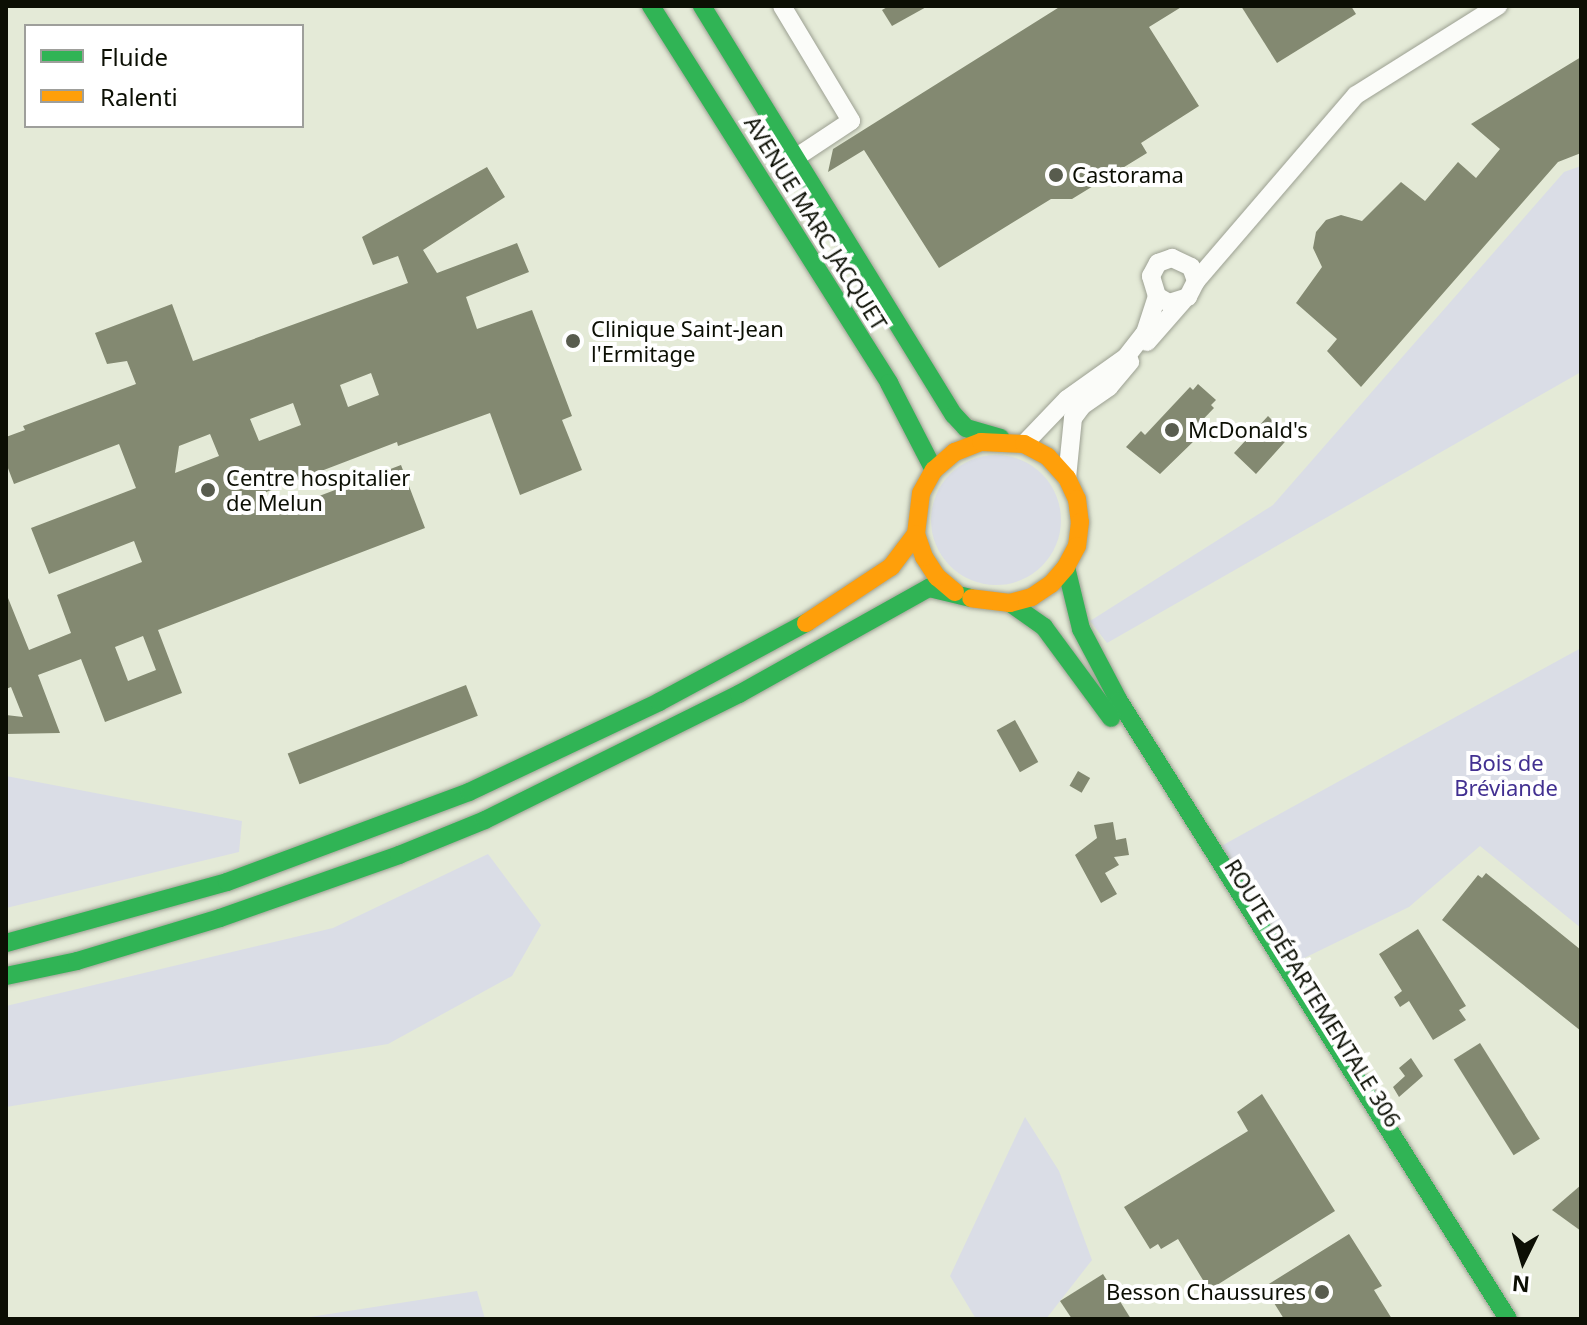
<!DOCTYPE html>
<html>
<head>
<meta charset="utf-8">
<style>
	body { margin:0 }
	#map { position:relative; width:1587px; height:1325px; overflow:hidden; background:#e4ead7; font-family:"Noto Sans",sans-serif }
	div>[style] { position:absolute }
	.green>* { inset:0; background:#dadde6 }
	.round { border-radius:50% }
	.building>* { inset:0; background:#838971; transform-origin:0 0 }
	.roads { filter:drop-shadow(0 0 2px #9ca092) drop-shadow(0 0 2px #9ca092) }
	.street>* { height:18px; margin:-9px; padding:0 9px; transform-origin:9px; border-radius:9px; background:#fbfcf9 }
	.fast>* { height:18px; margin:-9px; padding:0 9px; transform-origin:9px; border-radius:9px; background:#30b455 }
	.slow>* { height:18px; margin:-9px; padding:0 9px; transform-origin:9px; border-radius:9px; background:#ff9f0a }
	.dots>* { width:22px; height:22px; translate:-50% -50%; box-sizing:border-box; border:4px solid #fff; border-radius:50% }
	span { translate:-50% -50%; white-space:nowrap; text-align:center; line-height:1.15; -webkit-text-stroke:8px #fff; paint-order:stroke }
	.poi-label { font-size:22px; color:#0c0f04 }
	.left { translate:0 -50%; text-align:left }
	.right { translate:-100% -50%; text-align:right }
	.street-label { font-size:22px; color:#0c0f04 }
	.park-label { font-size:22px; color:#423091 }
	.frame { position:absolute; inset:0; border:8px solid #0c0f04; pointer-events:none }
	.legend { position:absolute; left:24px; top:24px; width:280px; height:104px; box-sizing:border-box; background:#fff; border:2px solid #9e9f9b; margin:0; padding:10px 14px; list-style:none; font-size:24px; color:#0c0f04 }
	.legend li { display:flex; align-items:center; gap:16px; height:40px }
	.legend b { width:40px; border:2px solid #9e9f9b }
	.north { position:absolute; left:1483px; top:1221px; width:80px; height:80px; -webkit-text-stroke:6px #fff; paint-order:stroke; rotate:185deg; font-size:22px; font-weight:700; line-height:32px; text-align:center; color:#0c0f04 }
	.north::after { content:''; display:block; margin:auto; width:28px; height:36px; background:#0c0f04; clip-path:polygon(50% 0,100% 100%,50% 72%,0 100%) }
</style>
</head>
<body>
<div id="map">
	<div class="green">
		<i style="clip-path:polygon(1581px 166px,1581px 372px,1107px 643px,1090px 621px,1273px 505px,1564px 172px)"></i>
		<i class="round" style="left:931px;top:455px;width:130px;height:130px"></i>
		<i style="clip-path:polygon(1581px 648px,1581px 928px,1480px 846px,1409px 907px,1292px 964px,1214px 850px)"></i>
		<i style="clip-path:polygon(6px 776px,242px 821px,239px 852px,6px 908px)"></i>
		<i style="clip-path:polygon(488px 854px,541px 925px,512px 976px,388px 1044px,6px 1107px,6px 1006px,333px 928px)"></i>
		<i style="clip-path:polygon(1025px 1117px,1059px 1171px,1092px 1260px,1046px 1319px,976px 1319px,950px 1276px)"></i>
		<i style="clip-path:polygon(477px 1291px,485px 1319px,297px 1319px)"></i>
	</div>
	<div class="building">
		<i style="clip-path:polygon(889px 6px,928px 6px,892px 26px,882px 10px)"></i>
		<i style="clip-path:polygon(1061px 6px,1183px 6px,1149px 27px,1199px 106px,1141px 143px,1147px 153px,1072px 199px,1051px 199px,939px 268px,864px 150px,828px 172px,833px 149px)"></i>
		<i style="clip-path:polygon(1241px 6px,1351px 6px,1356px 14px,1277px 63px)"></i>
		<i style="clip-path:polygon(1581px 57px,1581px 153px,1558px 162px,1361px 387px,1327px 351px,1337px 339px,1296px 303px,1322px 267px,1313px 248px,1316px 232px,1326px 220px,1341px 215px,1362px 221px,1401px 182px,1425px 201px,1458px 162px,1476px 178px,1500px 149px,1471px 124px)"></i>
		<i style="clip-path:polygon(evenodd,487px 167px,505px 197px,423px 250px,437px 273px,517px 243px,529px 272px,466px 297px,477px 329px,532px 310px,572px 416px,562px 420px,582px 470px,520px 495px,490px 413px,398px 446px,397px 442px,261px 494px,269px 515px,401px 465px,425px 528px,158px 630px,182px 693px,105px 722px,81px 659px,38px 675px,60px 733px,6px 734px,6px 715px,23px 717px,11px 687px,6px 689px,6px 593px,29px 650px,71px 633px,57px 595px,142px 562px,134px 541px,49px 574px,31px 528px,136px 488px,119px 444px,14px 484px,6px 463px,6px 437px,25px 430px,23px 426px,136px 384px,127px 361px,107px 364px,95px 333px,172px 304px,193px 361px,408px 283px,398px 256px,373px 265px,362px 237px,487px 167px,371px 373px,379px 395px,348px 407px,340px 385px,371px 373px,487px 167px,293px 403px,301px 425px,259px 441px,250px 419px,293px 403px,487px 167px,210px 434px,219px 456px,175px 473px,179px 446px,210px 434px,487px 167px,143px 636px,156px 670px,128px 681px,115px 647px,143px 636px)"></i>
		<i style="clip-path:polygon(1198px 384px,1216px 400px,1211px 405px,1214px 408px,1191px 432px,1197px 438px,1160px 474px,1126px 447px,1141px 431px,1145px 435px,1190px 387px,1193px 390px)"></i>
		<i style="clip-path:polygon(1268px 416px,1273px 421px,1275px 418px,1292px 434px,1256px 474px,1234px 453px)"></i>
		<i style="left:466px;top:685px;width:33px;height:191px;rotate:69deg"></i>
		<i style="left:1015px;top:720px;width:48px;height:21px;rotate:61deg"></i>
		<i style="left:1078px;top:771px;width:14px;height:17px;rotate:30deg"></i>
		<i style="clip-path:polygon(1113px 822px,1116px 840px,1126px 838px,1129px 855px,1114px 857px,1119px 865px,1105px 873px,1117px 894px,1101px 903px,1075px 855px,1097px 838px,1094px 825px)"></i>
		<i style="clip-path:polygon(1486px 873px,1581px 950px,1581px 1031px,1442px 920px,1478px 875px,1482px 878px)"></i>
		<i style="clip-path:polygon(1418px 929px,1466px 1006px,1459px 1010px,1466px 1020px,1433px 1040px,1409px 1001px,1400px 1007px,1394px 997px,1402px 991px,1379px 954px)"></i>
		<i style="left:1480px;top:1043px;width:113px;height:31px;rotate:58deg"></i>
		<i style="clip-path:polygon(1411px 1058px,1423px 1076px,1399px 1097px,1393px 1087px,1405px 1076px,1399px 1068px)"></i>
		<i style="clip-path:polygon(1262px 1094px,1335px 1211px,1209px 1290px,1178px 1239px,1161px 1249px,1158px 1244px,1150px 1249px,1124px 1207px,1248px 1131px,1237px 1112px)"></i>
		<i style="clip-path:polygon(1581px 1185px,1581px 1231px,1552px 1210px)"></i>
		<i style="clip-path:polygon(1349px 1234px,1382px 1286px,1374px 1290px,1392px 1319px,1284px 1319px,1264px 1287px)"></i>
		<i style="clip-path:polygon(1103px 1274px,1131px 1319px,1072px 1319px,1060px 1301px)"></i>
	</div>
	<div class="roads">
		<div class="street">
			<i style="left:782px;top:6px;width:134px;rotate:59deg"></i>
			<i style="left:851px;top:121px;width:67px;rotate:146.5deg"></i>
			<i style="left:1196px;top:281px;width:245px;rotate:-49.3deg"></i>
			<i style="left:1356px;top:95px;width:168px;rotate:-32.1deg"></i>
			<i style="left:1147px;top:342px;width:55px;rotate:-48.7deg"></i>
			<i style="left:1024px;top:444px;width:62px;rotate:-46.3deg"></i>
			<i style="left:1067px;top:399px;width:72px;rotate:-35.4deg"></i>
			<i style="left:1126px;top:357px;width:31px;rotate:-52deg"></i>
			<i style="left:1145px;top:333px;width:39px;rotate:-72deg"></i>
			<i style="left:1157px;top:296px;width:21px;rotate:-107deg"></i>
			<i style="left:1151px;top:276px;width:15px;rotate:-62deg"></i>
			<i style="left:1158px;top:263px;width:15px;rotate:-20deg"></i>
			<i style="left:1172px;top:258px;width:21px;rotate:25deg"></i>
			<i style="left:1191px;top:267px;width:15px;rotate:70deg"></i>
			<i style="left:1196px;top:281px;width:18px;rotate:117deg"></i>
			<i style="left:1188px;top:297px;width:20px;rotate:162deg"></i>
			<i style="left:1169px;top:303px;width:14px;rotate:-150deg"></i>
			<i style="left:1067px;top:478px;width:60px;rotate:-84.3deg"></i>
			<i style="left:1073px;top:418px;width:15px;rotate:-53deg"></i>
			<i style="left:1082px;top:406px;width:33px;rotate:-35deg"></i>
			<i style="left:1109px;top:387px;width:33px;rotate:-50deg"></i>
		</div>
		<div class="fast">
			<i style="left:651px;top:6px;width:446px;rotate:57.7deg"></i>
			<i style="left:889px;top:383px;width:98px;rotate:62.7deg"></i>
			<i style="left:702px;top:6px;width:480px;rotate:58.4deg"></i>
			<i style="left:954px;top:415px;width:18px;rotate:47deg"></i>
			<i style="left:966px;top:428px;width:36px;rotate:16deg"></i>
			<i style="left:1066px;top:567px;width:64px;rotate:76.4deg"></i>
			<i style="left:1081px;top:629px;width:81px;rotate:62.2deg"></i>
			<i style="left:1119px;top:701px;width:730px;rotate:57.81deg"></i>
			<i style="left:1010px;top:603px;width:42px;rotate:35.2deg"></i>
			<i style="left:1044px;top:627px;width:113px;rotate:53.6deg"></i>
			<i style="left:6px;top:943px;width:229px;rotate:-15.4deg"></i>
			<i style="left:227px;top:882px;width:258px;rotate:-20.4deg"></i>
			<i style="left:469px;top:792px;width:210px;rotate:-25.3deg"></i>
			<i style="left:659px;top:702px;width:167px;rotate:-28.3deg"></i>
			<i style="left:6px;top:976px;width:73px;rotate:-11.9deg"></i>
			<i style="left:77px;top:961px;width:149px;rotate:-16.7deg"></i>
			<i style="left:220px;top:918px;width:190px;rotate:-19.4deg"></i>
			<i style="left:399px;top:855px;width:93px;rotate:-22.1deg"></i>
			<i style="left:485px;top:820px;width:284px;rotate:-26.4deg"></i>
			<i style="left:739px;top:694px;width:218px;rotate:-29.2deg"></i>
			<i style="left:929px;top:588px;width:43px;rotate:13.4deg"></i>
		</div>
		<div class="slow">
			<i style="left:955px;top:592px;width:23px;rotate:-140deg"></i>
			<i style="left:937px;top:577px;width:24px;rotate:-123deg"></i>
			<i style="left:924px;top:557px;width:24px;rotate:-109deg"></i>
			<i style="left:916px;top:534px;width:41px;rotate:-83deg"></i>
			<i style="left:921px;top:493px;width:26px;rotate:-61deg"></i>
			<i style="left:934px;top:470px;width:28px;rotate:-41deg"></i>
			<i style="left:955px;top:452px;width:28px;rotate:-21deg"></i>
			<i style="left:981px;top:442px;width:43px;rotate:2.7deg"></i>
			<i style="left:1024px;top:444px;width:27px;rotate:28deg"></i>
			<i style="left:1048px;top:457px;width:28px;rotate:48deg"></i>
			<i style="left:1067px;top:478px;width:23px;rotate:65deg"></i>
			<i style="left:1077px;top:499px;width:23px;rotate:83deg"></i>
			<i style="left:1080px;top:522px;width:24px;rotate:97deg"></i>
			<i style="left:1077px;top:546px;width:24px;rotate:118deg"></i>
			<i style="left:1066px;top:567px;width:23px;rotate:131deg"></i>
			<i style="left:1051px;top:584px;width:23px;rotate:146deg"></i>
			<i style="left:1032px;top:597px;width:23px;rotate:165deg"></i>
			<i style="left:1010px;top:603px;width:39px;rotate:-173deg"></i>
			<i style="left:806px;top:623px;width:102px;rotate:-33.4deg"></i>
			<i style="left:891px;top:567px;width:41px;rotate:-52.9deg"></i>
		</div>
	</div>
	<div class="dots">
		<i style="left:1056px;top:175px;background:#585c4e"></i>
		<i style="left:573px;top:341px;background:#585c4e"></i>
		<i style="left:1172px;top:430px;background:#585c4e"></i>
		<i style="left:208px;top:490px;background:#585c4e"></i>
		<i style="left:1322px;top:1292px;background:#585c4e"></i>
	</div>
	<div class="poi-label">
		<span class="left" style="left:1072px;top:175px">Castorama</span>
		<span class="left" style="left:591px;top:341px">Clinique Saint-Jean<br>l'Ermitage</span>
		<span class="left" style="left:1188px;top:430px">McDonald's</span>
		<span class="left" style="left:226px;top:490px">Centre hospitalier<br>de Melun</span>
		<span class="right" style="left:1306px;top:1292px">Besson Chaussures</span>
	</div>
	<div class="street-label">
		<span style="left:816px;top:223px;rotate:58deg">AVENUE MARC JACQUET</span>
		<span style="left:1313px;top:993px;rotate:58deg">ROUTE DÉPARTEMENTALE 306</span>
	</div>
	<div class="park-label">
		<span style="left:1506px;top:775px">Bois de<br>Bréviande</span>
	</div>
	<div class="frame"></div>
	<ul class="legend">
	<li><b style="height:10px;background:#30b455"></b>Fluide</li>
	<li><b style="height:10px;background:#ff9f0a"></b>Ralenti</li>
	</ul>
	<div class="north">N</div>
</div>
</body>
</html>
